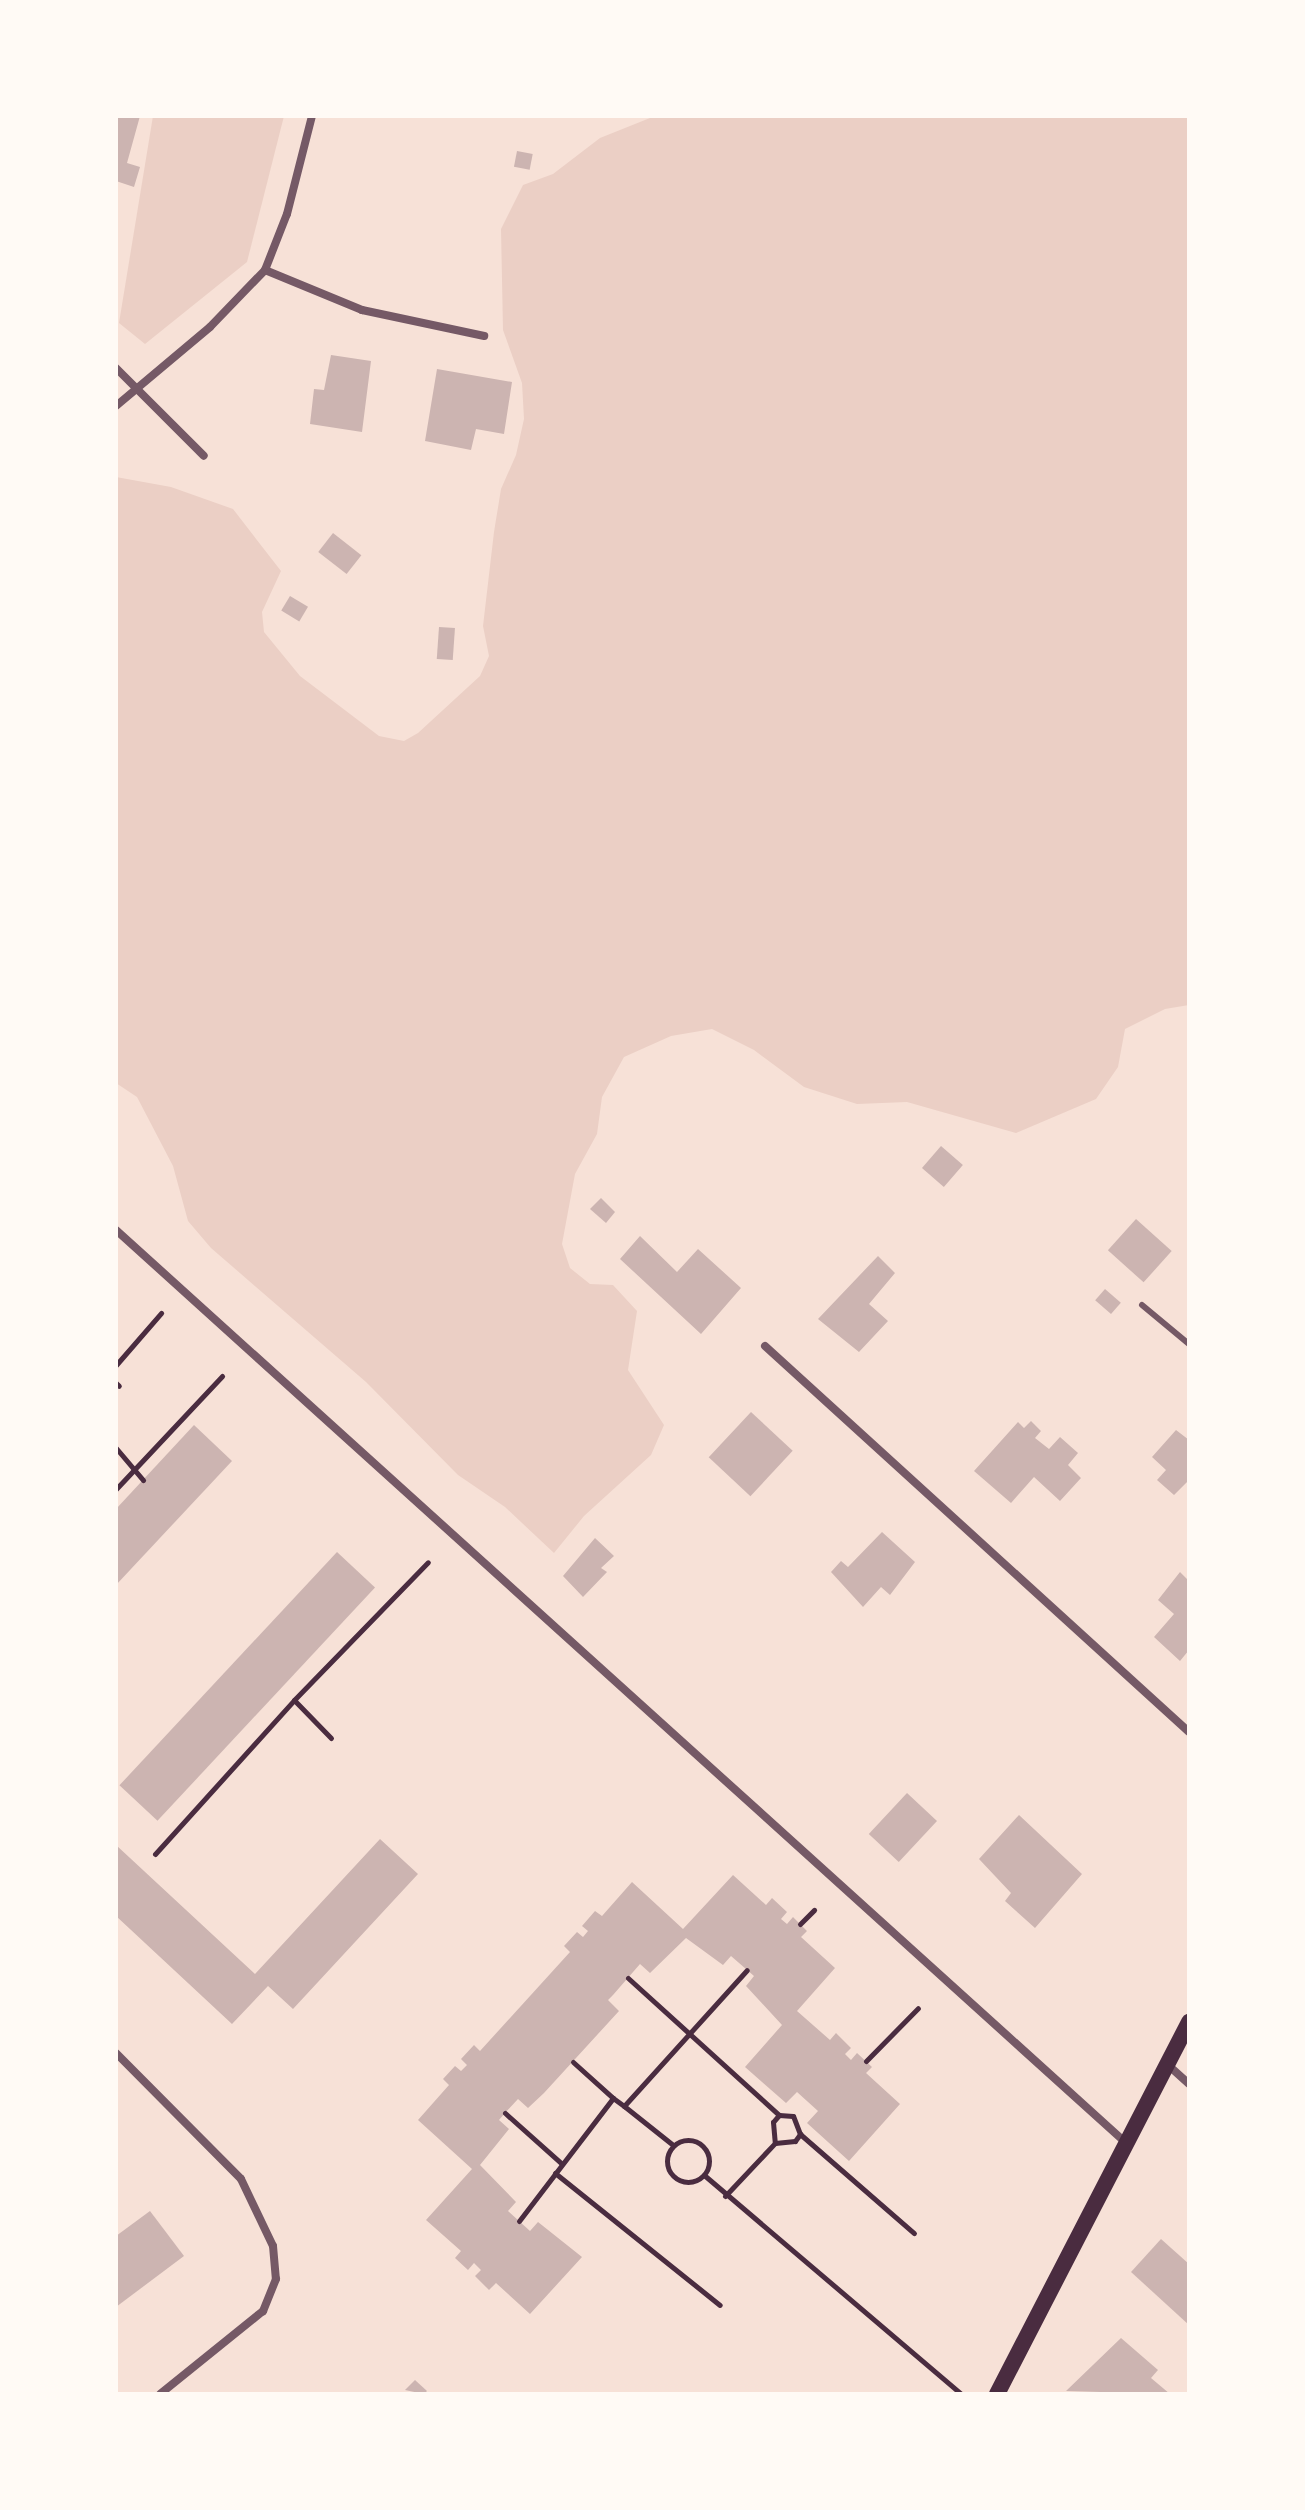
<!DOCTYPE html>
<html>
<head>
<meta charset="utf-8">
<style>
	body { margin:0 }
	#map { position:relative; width:1305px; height:2510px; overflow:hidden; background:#f7e1d7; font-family:Karla,sans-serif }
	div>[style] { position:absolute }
	.green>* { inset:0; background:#ebcfc5 }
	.building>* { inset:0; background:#ccb4b1; transform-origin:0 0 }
	.path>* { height:5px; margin:-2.5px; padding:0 2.5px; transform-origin:2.5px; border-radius:2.5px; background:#4a2c40 }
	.path>.ring { margin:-2.5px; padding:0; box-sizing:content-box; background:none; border:5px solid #4a2c40; border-radius:50% }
	.service>* { height:6px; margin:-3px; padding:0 3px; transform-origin:3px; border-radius:3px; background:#755966 }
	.minor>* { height:8px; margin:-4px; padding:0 4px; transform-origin:4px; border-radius:4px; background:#755966 }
	.secondary>* { height:16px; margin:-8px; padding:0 8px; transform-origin:8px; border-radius:8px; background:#4a2c40 }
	span { translate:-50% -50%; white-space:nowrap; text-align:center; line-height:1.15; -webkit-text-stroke:7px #fffaf5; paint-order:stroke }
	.frame { position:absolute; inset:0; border:118px solid #fffaf5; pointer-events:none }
</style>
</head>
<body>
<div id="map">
	<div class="green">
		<i style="clip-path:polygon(153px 116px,284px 116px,247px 262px,145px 344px,119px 323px)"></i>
		<i style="clip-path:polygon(655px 116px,1189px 116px,1189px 1005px,1165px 1009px,1125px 1029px,1118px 1067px,1096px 1099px,1016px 1133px,907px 1102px,857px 1104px,804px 1087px,754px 1050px,712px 1029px,671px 1036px,624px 1057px,602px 1097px,597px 1134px,575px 1174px,562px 1244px,570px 1268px,590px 1284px,613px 1285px,637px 1311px,628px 1370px,664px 1425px,651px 1455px,584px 1516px,554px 1553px,505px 1507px,458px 1475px,366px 1382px,211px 1248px,188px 1221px,173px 1166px,137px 1097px,116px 1083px,116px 477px,171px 487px,233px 509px,281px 571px,262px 612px,264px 632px,300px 676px,379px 736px,404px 741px,418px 733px,480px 676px,489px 656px,483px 626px,494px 532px,501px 489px,516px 455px,524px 419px,522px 383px,503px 330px,501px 229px,523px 185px,553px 174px,600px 138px)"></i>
	</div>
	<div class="building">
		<i style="clip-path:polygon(116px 116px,140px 116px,127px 163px,140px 167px,134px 187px,116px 181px)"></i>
		<i style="left:517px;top:151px;width:16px;height:16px;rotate:11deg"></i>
		<i style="clip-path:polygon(331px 355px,371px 361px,362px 432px,310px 424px,314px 389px,324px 390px)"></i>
		<i style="clip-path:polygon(437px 369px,512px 382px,504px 434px,476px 429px,471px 450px,425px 441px)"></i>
		<i style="left:333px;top:533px;width:36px;height:24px;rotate:38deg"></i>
		<i style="left:290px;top:596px;width:21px;height:17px;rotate:31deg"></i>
		<i style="left:439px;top:627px;width:16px;height:32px;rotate:4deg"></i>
		<i style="left:941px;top:1146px;width:29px;height:29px;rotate:41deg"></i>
		<i style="clip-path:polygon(601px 1198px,615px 1212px,606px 1223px,590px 1209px)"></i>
		<i style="left:1136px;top:1219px;width:48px;height:42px;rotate:42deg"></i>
		<i style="clip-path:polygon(640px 1236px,677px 1272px,698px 1249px,741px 1288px,701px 1334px,620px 1259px)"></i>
		<i style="clip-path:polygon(878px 1256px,895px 1273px,869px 1304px,888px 1321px,859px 1352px,818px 1319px)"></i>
		<i style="left:1105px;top:1289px;width:21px;height:15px;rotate:41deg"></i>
		<i style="left:751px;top:1412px;width:57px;height:62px;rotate:43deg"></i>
		<i style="clip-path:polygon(1031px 1421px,1041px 1431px,1035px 1438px,1049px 1449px,1060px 1437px,1078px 1453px,1068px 1465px,1081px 1478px,1060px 1501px,1034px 1477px,1011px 1503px,974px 1471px,1018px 1422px,1024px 1428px)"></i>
		<i style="clip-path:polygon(194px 1425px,232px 1461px,116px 1585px,116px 1509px)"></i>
		<i style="clip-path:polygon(1176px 1430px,1189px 1440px,1189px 1480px,1174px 1495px,1157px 1480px,1166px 1470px,1152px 1457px)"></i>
		<i style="clip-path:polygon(882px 1532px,915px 1562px,890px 1595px,881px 1587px,863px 1607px,831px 1572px,841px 1561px,848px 1567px)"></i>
		<i style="clip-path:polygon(595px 1538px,614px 1556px,601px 1568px,607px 1572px,583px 1597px,563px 1576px)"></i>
		<i style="left:337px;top:1552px;width:52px;height:319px;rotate:43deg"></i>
		<i style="clip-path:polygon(1180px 1572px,1189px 1581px,1189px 1650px,1180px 1661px,1154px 1637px,1174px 1614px,1158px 1600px)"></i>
		<i style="left:907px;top:1793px;width:41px;height:56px;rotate:43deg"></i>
		<i style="clip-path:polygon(1019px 1815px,1082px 1874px,1035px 1928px,1005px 1901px,1011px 1893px,979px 1859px)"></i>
		<i style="clip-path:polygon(380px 1839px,418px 1874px,293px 2009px,268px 1986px,232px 2024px,116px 1916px,116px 1845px,255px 1974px)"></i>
		<i style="clip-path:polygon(733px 1875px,766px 1905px,772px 1898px,787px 1912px,781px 1919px,787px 1924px,793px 1917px,807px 1931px,801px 1937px,835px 1968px,797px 2011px,830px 2040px,836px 2033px,851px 2048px,845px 2054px,851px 2060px,857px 2053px,872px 2067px,866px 2073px,900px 2104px,849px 2161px,807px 2123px,818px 2111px,797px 2092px,786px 2103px,745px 2067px,782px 2025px,746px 1986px,754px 1976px,731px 1956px,723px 1965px,686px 1938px,650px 1973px,640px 1964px,613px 1995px,608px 2000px,619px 2011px,544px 2093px,528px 2108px,518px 2099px,505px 2113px,499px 2120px,509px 2129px,480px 2165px,516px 2202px,508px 2211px,530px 2231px,538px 2222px,582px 2257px,530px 2314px,496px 2283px,489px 2290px,475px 2276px,481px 2270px,474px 2263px,468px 2270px,455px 2258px,461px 2251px,426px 2220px,472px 2169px,418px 2120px,449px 2085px,443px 2079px,455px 2066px,461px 2071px,467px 2065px,461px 2059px,474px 2045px,480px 2051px,570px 1952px,564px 1946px,577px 1932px,583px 1937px,588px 1931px,582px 1926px,595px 1911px,602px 1916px,632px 1882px,683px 1929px)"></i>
		<i style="clip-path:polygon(150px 2211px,184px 2256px,116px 2307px,116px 2236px)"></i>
		<i style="clip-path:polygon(1161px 2239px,1189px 2264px,1189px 2325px,1131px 2272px)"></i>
		<i style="clip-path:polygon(1121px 2338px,1158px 2370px,1151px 2378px,1170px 2394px,1066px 2391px)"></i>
		<i style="clip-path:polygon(415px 2380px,427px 2391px,424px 2394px,405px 2390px)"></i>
	</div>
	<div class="path">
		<i style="left:116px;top:1365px;width:69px;rotate:-49.1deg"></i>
		<i style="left:116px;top:1383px;width:4px;rotate:45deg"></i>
		<i style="left:116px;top:1448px;width:42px;rotate:49.8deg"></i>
		<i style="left:116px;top:1489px;width:155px;rotate:-46.8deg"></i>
		<i style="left:331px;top:1738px;width:53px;rotate:-134.2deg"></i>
		<i style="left:294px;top:1700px;width:192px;rotate:-45.8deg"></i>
		<i style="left:155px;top:1854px;width:207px;rotate:-47.9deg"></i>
		<i style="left:800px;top:1924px;width:20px;rotate:-45deg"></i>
		<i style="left:628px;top:1978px;width:204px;rotate:42.2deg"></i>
		<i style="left:866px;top:2061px;width:74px;rotate:-45.5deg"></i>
		<i style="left:573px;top:2062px;width:54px;rotate:42deg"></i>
		<i style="left:505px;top:2113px;width:76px;rotate:41.8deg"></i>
		<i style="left:800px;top:2134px;width:151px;rotate:41deg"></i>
		<i class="ring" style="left:667px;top:2140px;width:37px;height:37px"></i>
		<i style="left:673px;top:2145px;width:63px;rotate:-141.5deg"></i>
		<i style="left:624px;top:2106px;width:183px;rotate:-47.9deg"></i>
		<i style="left:555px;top:2173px;width:211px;rotate:38.7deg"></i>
		<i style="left:704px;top:2175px;width:338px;rotate:40.4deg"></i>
		<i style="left:725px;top:2196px;width:73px;rotate:-46.7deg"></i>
		<i style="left:775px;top:2143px;width:20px;rotate:-6deg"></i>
		<i style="left:795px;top:2141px;width:9px;rotate:-54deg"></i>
		<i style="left:800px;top:2134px;width:19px;rotate:-111deg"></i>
		<i style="left:793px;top:2116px;width:14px;rotate:-176deg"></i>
		<i style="left:779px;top:2115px;width:9px;rotate:131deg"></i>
		<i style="left:773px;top:2122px;width:21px;rotate:85deg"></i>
		<i style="left:519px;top:2221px;width:155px;rotate:-52.6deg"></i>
		<i style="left:613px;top:2098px;width:14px;rotate:36deg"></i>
	</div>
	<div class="service">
		<i style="left:1142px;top:1305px;width:61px;rotate:39.7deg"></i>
	</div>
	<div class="minor">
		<i style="left:265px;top:270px;width:105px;rotate:22.4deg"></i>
		<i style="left:362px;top:310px;width:125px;rotate:12deg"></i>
		<i style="left:116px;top:368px;width:124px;rotate:45deg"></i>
		<i style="left:116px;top:406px;width:123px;rotate:-40deg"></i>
		<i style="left:210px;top:327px;width:79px;rotate:-46deg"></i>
		<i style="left:265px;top:270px;width:60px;rotate:-68.6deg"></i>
		<i style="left:287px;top:214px;width:101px;rotate:-75.7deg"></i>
		<i style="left:116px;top:1230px;width:1361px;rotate:42.11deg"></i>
		<i style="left:765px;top:1346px;width:573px;rotate:42.31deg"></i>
		<i style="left:116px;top:2053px;width:177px;rotate:45.2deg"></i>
		<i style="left:241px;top:2179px;width:74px;rotate:64.5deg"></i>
		<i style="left:273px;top:2246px;width:33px;rotate:85deg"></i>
		<i style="left:276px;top:2279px;width:35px;rotate:112deg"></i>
		<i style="left:263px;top:2311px;width:132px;rotate:141.1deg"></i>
		<i style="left:1168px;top:2065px;width:28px;rotate:42deg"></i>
	</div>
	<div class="secondary">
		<i style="left:997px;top:2394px;width:419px;rotate:-62.7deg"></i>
	</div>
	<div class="frame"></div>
</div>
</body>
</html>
